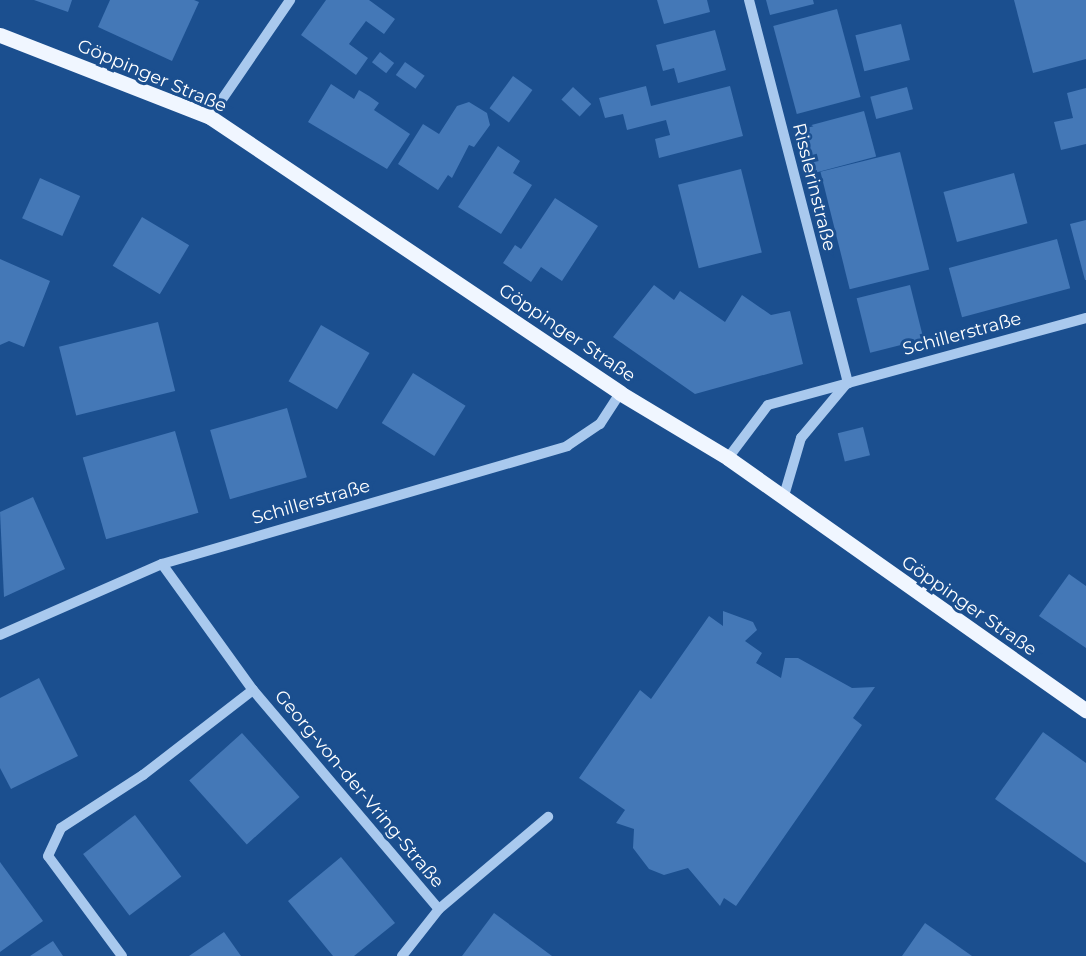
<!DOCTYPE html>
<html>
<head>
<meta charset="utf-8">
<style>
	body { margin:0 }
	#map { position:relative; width:1086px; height:956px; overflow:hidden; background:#1b4f8f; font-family:Montserrat,sans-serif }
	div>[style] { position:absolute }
	.building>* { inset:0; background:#4478b7; transform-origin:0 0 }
	.minor>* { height:10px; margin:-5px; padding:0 5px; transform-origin:5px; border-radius:5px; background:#a9c9ee }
	.major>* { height:15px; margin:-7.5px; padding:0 7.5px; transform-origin:7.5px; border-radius:7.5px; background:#f0f6ff }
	span { translate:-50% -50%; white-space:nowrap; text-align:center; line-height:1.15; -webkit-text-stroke:6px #1b4f8f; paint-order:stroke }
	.street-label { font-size:18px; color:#fff }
</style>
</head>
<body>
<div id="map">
	<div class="building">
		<i style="clip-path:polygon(34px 0,72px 0,68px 12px)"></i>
		<i style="clip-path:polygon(110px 0,194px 0,199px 2px,172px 61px,98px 27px)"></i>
		<i style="clip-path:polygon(326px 0,369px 0,395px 19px,384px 34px,366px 21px,357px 33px,349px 44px,368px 58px,356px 75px,301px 35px)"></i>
		<i style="clip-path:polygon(657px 0,707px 0,710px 12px,664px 24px)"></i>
		<i style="clip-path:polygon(766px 0,813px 0,814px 4px,770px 15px)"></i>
		<i style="clip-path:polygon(1014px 0,1086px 0,1086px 59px,1033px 73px)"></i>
		<i style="left:837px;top:9px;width:91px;height:66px;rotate:75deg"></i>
		<i style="left:901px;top:24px;width:37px;height:47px;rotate:76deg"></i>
		<i style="clip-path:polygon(715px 30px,726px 70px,678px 83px,674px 68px,663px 71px,656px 45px)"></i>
		<i style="left:380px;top:52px;width:18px;height:13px;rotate:38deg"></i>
		<i style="left:405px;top:62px;width:24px;height:16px;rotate:35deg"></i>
		<i style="left:513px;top:76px;width:24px;height:40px;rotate:36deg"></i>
		<i style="clip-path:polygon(331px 84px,354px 99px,359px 90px,369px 96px,379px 103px,374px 110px,410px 134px,387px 169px,308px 122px)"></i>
		<i style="clip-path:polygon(646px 86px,651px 106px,730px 86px,743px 136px,659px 158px,655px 139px,670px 135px,666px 120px,627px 130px,623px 114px,605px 118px,599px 98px)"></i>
		<i style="left:573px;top:87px;width:25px;height:17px;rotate:43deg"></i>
		<i style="left:907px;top:87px;width:23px;height:38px;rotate:75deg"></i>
		<i style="clip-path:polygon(1086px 88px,1086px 144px,1061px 150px,1054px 122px,1073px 118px,1067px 93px)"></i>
		<i style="clip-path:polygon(469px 102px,487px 113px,490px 125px,474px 147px,469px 145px,452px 178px,448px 175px,438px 190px,398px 164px,423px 124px,439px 134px,457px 106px)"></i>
		<i style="left:864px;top:111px;width:47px;height:64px;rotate:75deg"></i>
		<i style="clip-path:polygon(498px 146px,520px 161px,513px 173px,532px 185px,501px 234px,458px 207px)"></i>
		<i style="left:900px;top:152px;width:121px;height:82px;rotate:76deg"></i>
		<i style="left:741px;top:169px;width:86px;height:65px;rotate:76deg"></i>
		<i style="left:1014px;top:173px;width:52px;height:73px;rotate:75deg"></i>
		<i style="left:40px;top:178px;width:44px;height:44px;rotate:24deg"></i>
		<i style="clip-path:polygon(555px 198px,598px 226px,562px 281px,541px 267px,531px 282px,503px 263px,515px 245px,521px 249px)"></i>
		<i style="left:142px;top:217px;width:55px;height:57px;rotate:31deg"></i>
		<i style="clip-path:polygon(1086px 220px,1086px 280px,1085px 280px,1070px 224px)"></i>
		<i style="left:1057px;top:239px;width:51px;height:112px;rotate:75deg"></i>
		<i style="clip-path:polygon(0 259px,50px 281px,24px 347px,9px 341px,0 345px)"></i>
		<i style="clip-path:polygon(654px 285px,674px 300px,680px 291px,725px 322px,742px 295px,771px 315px,790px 311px,803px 364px,695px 394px,613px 337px)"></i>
		<i style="left:910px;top:285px;width:56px;height:55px;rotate:76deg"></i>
		<i style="left:158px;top:322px;width:71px;height:102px;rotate:76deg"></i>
		<i style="left:321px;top:325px;width:56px;height:65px;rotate:30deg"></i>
		<i style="left:413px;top:373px;width:62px;height:59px;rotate:32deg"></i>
		<i style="left:287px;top:408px;width:72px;height:80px;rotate:74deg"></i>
		<i style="left:863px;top:427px;width:29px;height:26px;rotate:76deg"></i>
		<i style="left:175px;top:431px;width:85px;height:96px;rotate:74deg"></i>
		<i style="clip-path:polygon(33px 497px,65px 569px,4px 597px,0 512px)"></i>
		<i style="clip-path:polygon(1069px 574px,1086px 586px,1086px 648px,1039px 616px)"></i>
		<i style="clip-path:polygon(723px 611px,753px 622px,757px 630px,745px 641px,762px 653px,756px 663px,781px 678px,785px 658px,798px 658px,852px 688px,875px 687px,853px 718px,862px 725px,736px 906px,724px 898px,720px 906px,688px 868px,664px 875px,649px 869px,633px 848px,634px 829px,616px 823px,625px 810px,579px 778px,640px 690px,651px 699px,709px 616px,723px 626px)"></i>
		<i style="clip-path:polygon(39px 678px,78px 756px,11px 789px,0 768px,0 698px)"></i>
		<i style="clip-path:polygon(1043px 732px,1086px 763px,1086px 863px,995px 799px)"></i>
		<i style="left:242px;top:733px;width:86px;height:71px;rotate:48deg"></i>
		<i style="left:135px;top:815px;width:77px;height:65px;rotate:53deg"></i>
		<i style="clip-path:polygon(341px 857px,395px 923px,354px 956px,333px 956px,288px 901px)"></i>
		<i style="clip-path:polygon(0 862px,43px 921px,0 952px)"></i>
		<i style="clip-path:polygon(494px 913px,552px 956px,462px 956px)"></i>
		<i style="clip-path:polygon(925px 923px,972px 956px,902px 956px)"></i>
		<i style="clip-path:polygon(224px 932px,241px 956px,189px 956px)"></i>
		<i style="clip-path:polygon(53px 941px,63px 956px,30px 956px)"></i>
	</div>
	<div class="minor">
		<i style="left:749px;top:0;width:396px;rotate:75.5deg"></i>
		<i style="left:210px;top:117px;width:142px;rotate:-55.6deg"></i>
		<i style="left:728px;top:458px;width:66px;rotate:-53deg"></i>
		<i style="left:768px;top:405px;width:330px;rotate:-15.3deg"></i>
		<i style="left:783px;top:499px;width:64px;rotate:-73.6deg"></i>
		<i style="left:801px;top:438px;width:72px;rotate:-50.1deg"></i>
		<i style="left:162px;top:564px;width:155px;rotate:54.2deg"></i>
		<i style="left:253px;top:690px;width:287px;rotate:49.7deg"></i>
		<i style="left:439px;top:909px;width:60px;rotate:128.2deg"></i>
		<i style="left:0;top:635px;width:177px;rotate:-23.7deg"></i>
		<i style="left:162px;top:564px;width:422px;rotate:-16.2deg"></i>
		<i style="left:567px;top:446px;width:40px;rotate:-34deg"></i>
		<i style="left:600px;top:424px;width:37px;rotate:-57deg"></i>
		<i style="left:439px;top:909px;width:143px;rotate:-40.2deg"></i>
		<i style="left:122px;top:956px;width:124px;rotate:-126.5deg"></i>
		<i style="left:48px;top:856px;width:31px;rotate:-65deg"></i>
		<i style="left:61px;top:828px;width:98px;rotate:-32.9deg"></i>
		<i style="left:143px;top:775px;width:139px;rotate:-37.7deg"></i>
	</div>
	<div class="major">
		<i style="left:0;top:35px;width:225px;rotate:21.3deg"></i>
		<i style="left:210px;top:117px;width:494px;rotate:33.9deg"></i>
		<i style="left:620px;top:393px;width:126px;rotate:31deg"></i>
		<i style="left:728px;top:458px;width:438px;rotate:35.2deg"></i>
	</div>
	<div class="street-label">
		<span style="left:152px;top:76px;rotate:23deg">Göppinger Straße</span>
		<span style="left:814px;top:187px;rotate:76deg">Risslerinstraße</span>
		<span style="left:567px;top:333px;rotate:34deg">Göppinger Straße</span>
		<span style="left:962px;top:334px;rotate:-15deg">Schillerstraße</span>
		<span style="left:311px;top:502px;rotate:-16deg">Schillerstraße</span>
		<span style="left:969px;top:606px;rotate:35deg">Göppinger Straße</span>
		<span style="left:359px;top:789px;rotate:50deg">Georg-von-der-Vring-Straße</span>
	</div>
</div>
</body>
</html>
